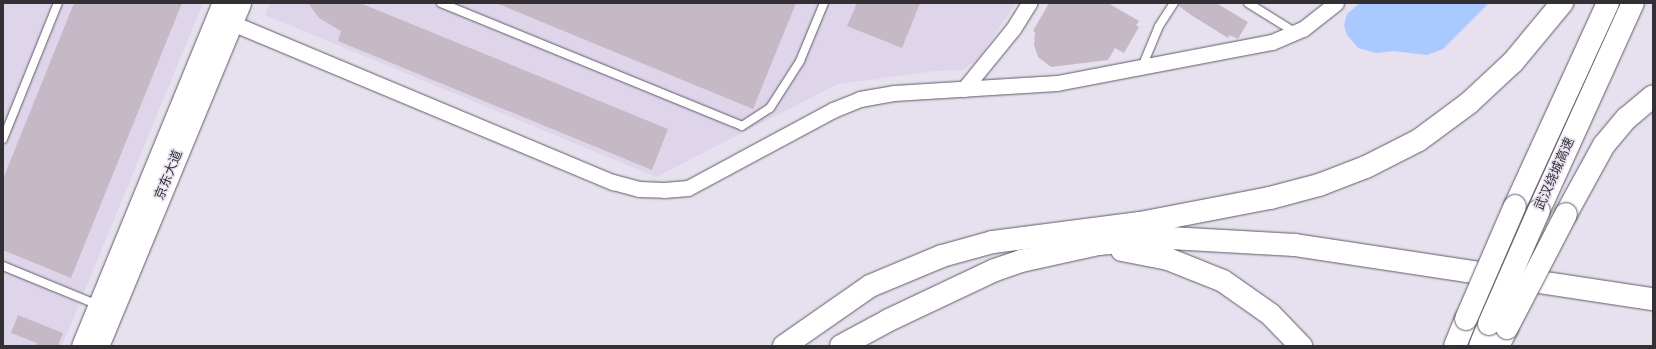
<!DOCTYPE html>
<html>
<head>
<meta charset="utf-8">
<style>
	body { margin:0 }
	#map { position:relative; width:1656px; height:349px; overflow:hidden; background:#e7e1ef; font-family:"Fira Sans Condensed","Noto Sans SC",sans-serif }
	div>[style] { position:absolute }
	.built>* { inset:0; background:#ded5ea }
	.water>* { inset:0; background:#a9c9ff }
	.building>* { inset:0; background:#c4b9c4 }
	.roads { filter:drop-shadow(0 0 1px #5f5a66) drop-shadow(0 0 1px #5f5a66) }
	.lane>* { height:8px; margin:-4px; padding:0 4px; transform-origin:4px; border-radius:4px; background:#fff }
	.street>* { height:15px; margin:-7.5px; padding:0 7.5px; transform-origin:7.5px; border-radius:7.5px; background:#fff }
	.secondary>* { height:21px; margin:-10.5px; padding:0 10.5px; transform-origin:10.5px; border-radius:10.5px; background:#fff }
	.highway>* { height:22px; margin:-11px; padding:0 11px; transform-origin:11px; border-radius:11px; background:#fff }
	.bridges { filter:drop-shadow(0 0 1px #5f5a66) drop-shadow(0 0 1px #5f5a66) }
	.highway-bridge>* { height:22px; margin:-11px; padding:0 11px; transform-origin:11px; border-radius:11px; background:#fff }
	span { translate:-50% -50%; white-space:nowrap; text-align:center; line-height:1.15; -webkit-text-stroke:3px #e7e1ef; paint-order:stroke }
	.street-label { font-size:13px; color:#322f35 }
	.frame { position:absolute; inset:0; border:4px solid #322f35; pointer-events:none }
</style>
</head>
<body>
<div id="map">
	<div class="built">
		<i style="clip-path:polygon(3px 3px,203px 3px,62px 346px,3px 346px)"></i>
		<i style="clip-path:polygon(270px 3px,1016px 3px,978px 59px,962px 70px,935px 71px,838px 84px,656px 177px,265px 15px)"></i>
	</div>
	<div class="water">
		<i style="clip-path:polygon(1360px 3px,1489px 3px,1443px 49px,1427px 55px,1393px 51px,1376px 53px,1358px 48px,1347px 35px,1344px 25px,1347px 14px)"></i>
	</div>
	<div class="building">
		<i style="clip-path:polygon(74px 3px,182px 3px,71px 278px,3px 250px,3px 179px)"></i>
		<i style="clip-path:polygon(308px 3px,360px 3px,668px 129px,652px 170px,338px 41px,341px 31px,319px 18px)"></i>
		<i style="clip-path:polygon(496px 3px,796px 3px,753px 109px)"></i>
		<i style="clip-path:polygon(857px 3px,920px 3px,902px 48px,847px 26px)"></i>
		<i style="clip-path:polygon(1049px 3px,1108px 3px,1139px 21px,1136px 25px,1139px 27px,1124px 53px,1115px 48px,1108px 60px,1051px 67px,1038px 57px,1034px 45px,1035px 32px,1033px 31px)"></i>
		<i style="clip-path:polygon(1179px 3px,1216px 3px,1248px 22px,1238px 39px,1229px 35px,1228px 38px,1191px 15px,1179px 6px)"></i>
		<i style="clip-path:polygon(18px 315px,63px 333px,58px 346px,36px 346px,37px 343px,11px 333px)"></i>
	</div>
	<div class="roads">
		<div class="lane">
			<i style="left:441px;top:3px;width:325px;rotate:22.2deg"></i>
			<i style="left:742px;top:126px;width:33px;rotate:-33deg"></i>
			<i style="left:770px;top:108px;width:56px;rotate:-57.4deg"></i>
			<i style="left:800px;top:61px;width:63px;rotate:-67.5deg"></i>
			<i style="left:1248px;top:3px;width:57px;rotate:32deg"></i>
			<i style="left:1142px;top:67px;width:44px;rotate:-67.5deg"></i>
			<i style="left:1159px;top:26px;width:27px;rotate:-57deg"></i>
			<i style="left:3px;top:139px;width:147px;rotate:-68deg"></i>
			<i style="left:3px;top:266px;width:103px;rotate:22.3deg"></i>
		</div>
		<div class="street">
			<i style="left:232px;top:23px;width:413px;rotate:22.7deg"></i>
			<i style="left:613px;top:182px;width:27px;rotate:15deg"></i>
			<i style="left:639px;top:189px;width:25px;rotate:2deg"></i>
			<i style="left:664px;top:190px;width:24px;rotate:-5deg"></i>
			<i style="left:688px;top:188px;width:165px;rotate:-28.3deg"></i>
			<i style="left:833px;top:110px;width:29px;rotate:-22deg"></i>
			<i style="left:860px;top:99px;width:35px;rotate:-10deg"></i>
			<i style="left:894px;top:93px;width:163px;rotate:-3.5deg"></i>
			<i style="left:1057px;top:83px;width:219px;rotate:-10.8deg"></i>
			<i style="left:1272px;top:42px;width:34px;rotate:-23deg"></i>
			<i style="left:1303px;top:29px;width:42px;rotate:-38.2deg"></i>
			<i style="left:964px;top:89px;width:77px;rotate:-50.8deg"></i>
			<i style="left:1013px;top:29px;width:31px;rotate:-58deg"></i>
		</div>
		<div class="secondary">
			<i style="left:82px;top:346px;width:371px;rotate:-67.7deg"></i>
			<i style="left:98px;top:346px;width:371px;rotate:-67.5deg"></i>
		</div>
		<div class="highway">
			<i style="left:1515px;top:206px;width:223px;rotate:-65.4deg"></i>
			<i style="left:1539px;top:210px;width:227px;rotate:-65.6deg"></i>
			<i style="left:1566px;top:214px;width:79px;rotate:-61.2deg"></i>
			<i style="left:1604px;top:145px;width:35px;rotate:-50deg"></i>
			<i style="left:1627px;top:118px;width:34px;rotate:-40deg"></i>
			<i style="left:1122px;top:250px;width:47px;rotate:11.1deg"></i>
			<i style="left:1168px;top:259px;width:59px;rotate:21.8deg"></i>
			<i style="left:1223px;top:281px;width:57px;rotate:35.1deg"></i>
			<i style="left:1270px;top:314px;width:45px;rotate:45.9deg"></i>
			<i style="left:784px;top:346px;width:105px;rotate:-34.9deg"></i>
			<i style="left:870px;top:286px;width:78px;rotate:-22.6deg"></i>
			<i style="left:942px;top:256px;width:53px;rotate:-15.4deg"></i>
			<i style="left:993px;top:242px;width:148px;rotate:-7.4deg"></i>
			<i style="left:1140px;top:223px;width:132px;rotate:-10.9deg"></i>
			<i style="left:1270px;top:198px;width:51px;rotate:-14.9deg"></i>
			<i style="left:1319px;top:185px;width:50px;rotate:-21deg"></i>
			<i style="left:1366px;top:167px;width:59px;rotate:-27deg"></i>
			<i style="left:1419px;top:140px;width:62px;rotate:-36.5deg"></i>
			<i style="left:1469px;top:103px;width:60px;rotate:-43deg"></i>
			<i style="left:1513px;top:62px;width:77px;rotate:-50.3deg"></i>
			<i style="left:841px;top:346px;width:55px;rotate:-28.4deg"></i>
			<i style="left:889px;top:320px;width:117px;rotate:-25.3deg"></i>
			<i style="left:995px;top:270px;width:28px;rotate:-19deg"></i>
			<i style="left:1021px;top:261px;width:79px;rotate:-12.4deg"></i>
			<i style="left:1098px;top:244px;width:72px;rotate:-4.8deg"></i>
			<i style="left:1170px;top:238px;width:125px;rotate:3.2deg"></i>
			<i style="left:1295px;top:245px;width:362px;rotate:8.6deg"></i>
			<i style="left:1455px;top:346px;width:29px;rotate:-68deg"></i>
			<i style="left:1480px;top:346px;width:24px;rotate:-68deg"></i>
			<i style="left:1498px;top:346px;width:20px;rotate:-63deg"></i>
		</div>
	</div>
	<div class="bridges">
		<div class="highway-bridge">
			<i style="left:1466px;top:319px;width:123px;rotate:-66.6deg"></i>
			<i style="left:1489px;top:324px;width:124px;rotate:-66.3deg"></i>
			<i style="left:1507px;top:328px;width:128px;rotate:-62.6deg"></i>
		</div>
	</div>
	<div class="street-label">
		<span style="left:1555px;top:174px;rotate:-66deg">武汉绕城高速</span>
		<span style="left:169px;top:175px;rotate:-68deg">京东大道</span>
	</div>
	<div class="frame"></div>
</div>
</body>
</html>
